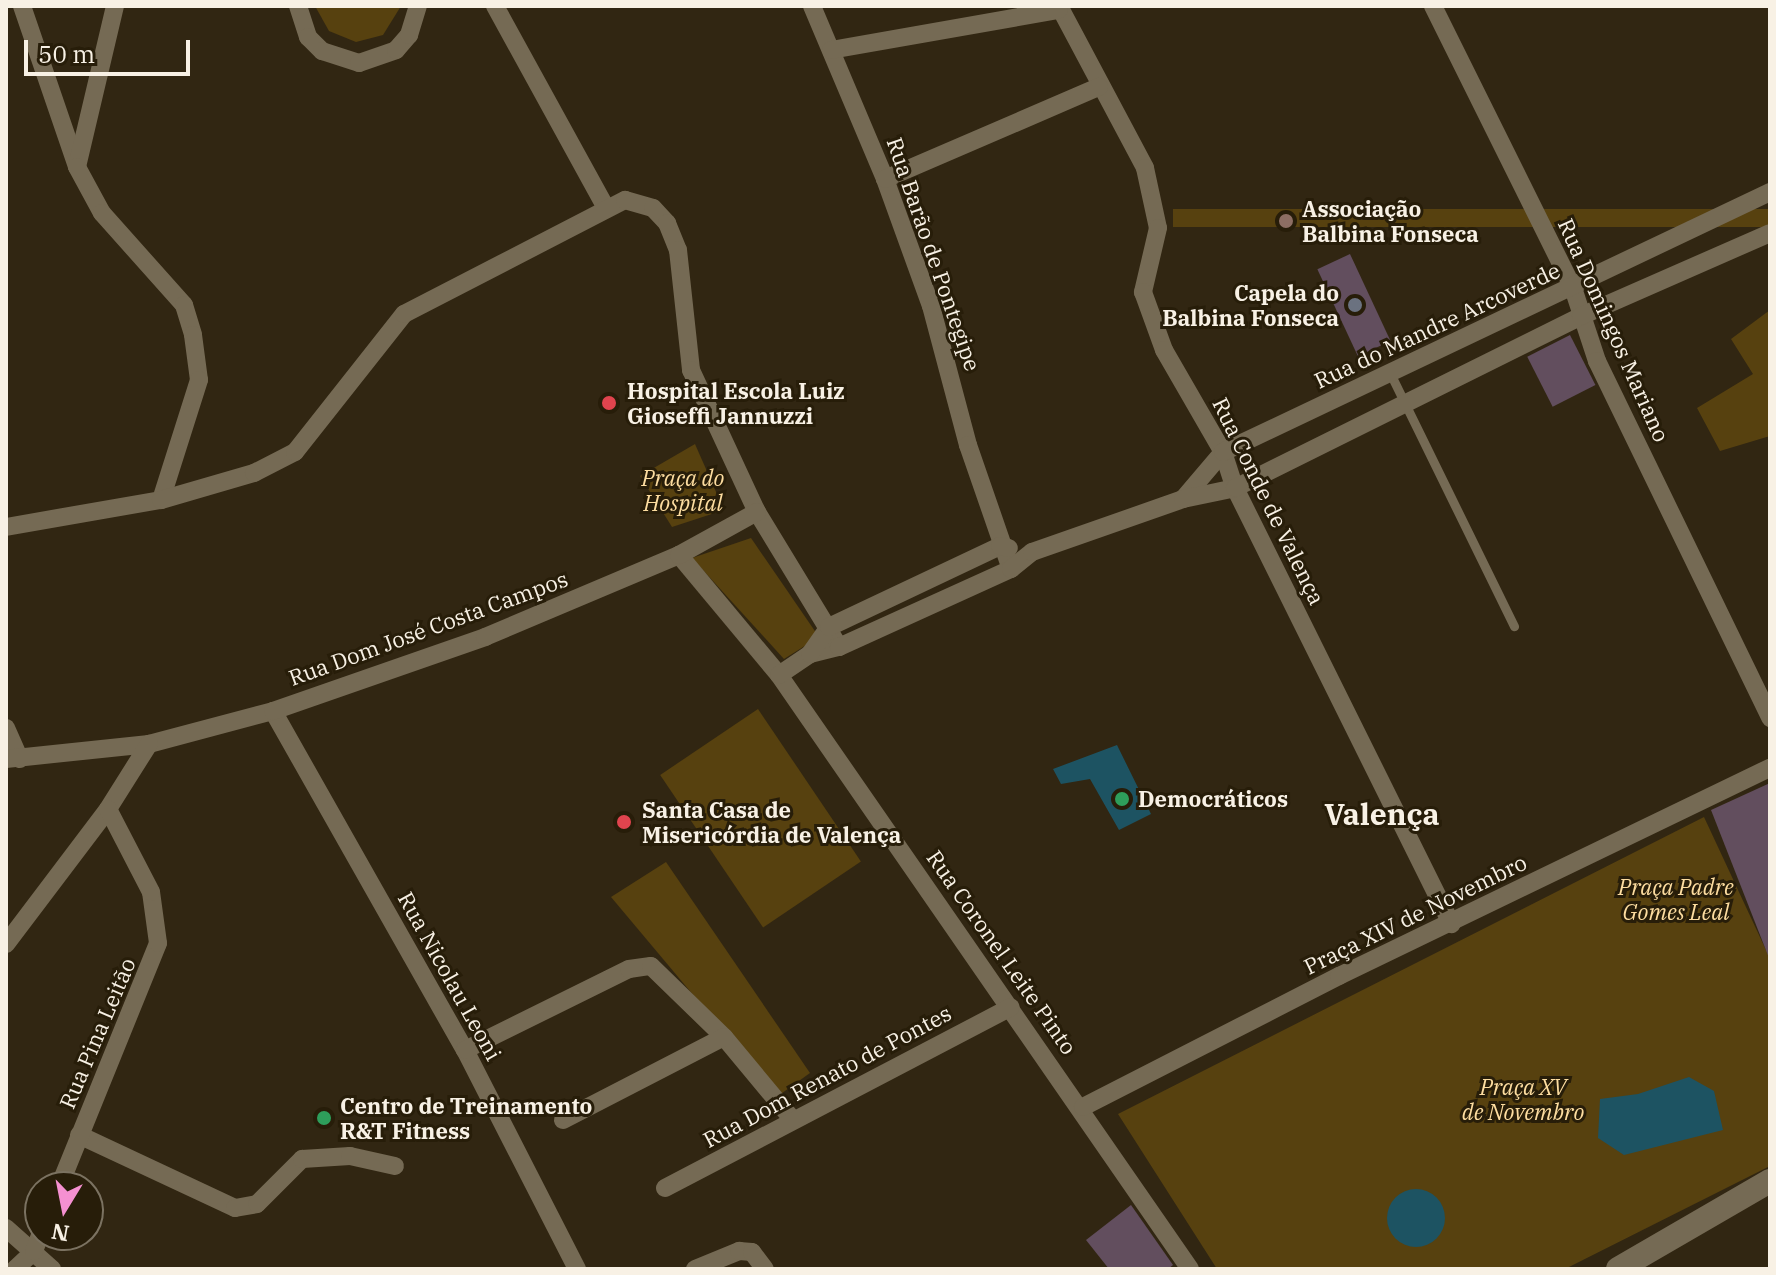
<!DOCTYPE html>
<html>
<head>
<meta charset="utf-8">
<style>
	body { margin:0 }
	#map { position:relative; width:1776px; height:1275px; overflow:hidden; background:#312612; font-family:"IBM Plex Serif",serif }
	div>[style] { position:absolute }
	.green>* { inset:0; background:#57410f; transform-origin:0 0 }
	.water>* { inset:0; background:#1d5362 }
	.round { border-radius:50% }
	.building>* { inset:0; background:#624e5e; transform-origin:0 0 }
	.service>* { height:9px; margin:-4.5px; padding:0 4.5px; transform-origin:4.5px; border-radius:4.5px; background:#756a54 }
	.minor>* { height:18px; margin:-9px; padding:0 9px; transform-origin:9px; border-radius:9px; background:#756a54 }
	.tertiary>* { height:24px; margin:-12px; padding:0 12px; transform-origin:12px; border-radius:12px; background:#756a54 }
	.dots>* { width:22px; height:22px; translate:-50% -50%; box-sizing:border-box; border:4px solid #271d09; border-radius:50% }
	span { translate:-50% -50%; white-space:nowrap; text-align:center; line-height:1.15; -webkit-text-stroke:6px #271d09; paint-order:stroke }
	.poi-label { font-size:22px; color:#f8f1e5; font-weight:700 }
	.left { translate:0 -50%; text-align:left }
	.right { translate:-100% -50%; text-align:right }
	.street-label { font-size:22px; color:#f8f1e5 }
	.park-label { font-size:22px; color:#fddda0; font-style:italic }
	.district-label { font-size:30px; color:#f8f1e5; font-weight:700 }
	.frame { position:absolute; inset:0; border:8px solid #f8f1e5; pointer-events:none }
	.north { position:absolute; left:24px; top:1171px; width:80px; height:80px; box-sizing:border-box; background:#271d09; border:2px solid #7b7261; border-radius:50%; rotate:190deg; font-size:22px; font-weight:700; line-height:32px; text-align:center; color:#f8f1e5 }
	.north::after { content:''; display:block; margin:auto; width:28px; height:36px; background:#f590d1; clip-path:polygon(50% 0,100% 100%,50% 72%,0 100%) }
	.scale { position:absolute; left:24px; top:40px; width:166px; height:36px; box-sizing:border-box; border:4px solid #f8f1e5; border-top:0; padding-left:10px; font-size:24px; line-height:28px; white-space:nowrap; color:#f8f1e5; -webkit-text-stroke:6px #271d09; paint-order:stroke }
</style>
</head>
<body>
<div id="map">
	<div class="green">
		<i style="clip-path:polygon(315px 6px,401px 6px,383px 35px,356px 42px,329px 31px)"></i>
		<i style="left:1770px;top:209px;width:18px;height:597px;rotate:90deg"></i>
		<i style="clip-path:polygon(1770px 310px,1770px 436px,1720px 451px,1697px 408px,1753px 374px,1731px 339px)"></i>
		<i style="clip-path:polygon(695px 444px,724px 510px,672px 527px,640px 476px)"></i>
		<i style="clip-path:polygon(751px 538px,819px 637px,784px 659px,692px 558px)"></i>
		<i style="left:758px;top:709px;width:184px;height:118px;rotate:56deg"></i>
		<i style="clip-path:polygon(1704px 817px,1766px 950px,1770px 949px,1770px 1166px,1565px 1269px,1217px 1269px,1118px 1114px)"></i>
		<i style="clip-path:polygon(666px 862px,810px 1073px,778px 1096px,611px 897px)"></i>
	</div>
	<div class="water">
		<i style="clip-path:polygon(1117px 745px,1151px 814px,1119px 830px,1090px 779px,1061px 784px,1053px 769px)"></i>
		<i style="clip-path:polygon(1689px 1077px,1714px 1091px,1723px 1130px,1624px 1155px,1598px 1138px,1600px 1099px,1638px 1094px)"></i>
		<i class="round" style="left:1387px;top:1189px;width:58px;height:58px"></i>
	</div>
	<div class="building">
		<i style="left:1350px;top:254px;width:96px;height:36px;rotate:65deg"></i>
		<i style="left:1570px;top:335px;width:56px;height:48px;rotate:63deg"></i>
		<i style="clip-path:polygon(1770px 783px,1770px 958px,1769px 958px,1711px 810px)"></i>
		<i style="clip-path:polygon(1131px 1205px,1173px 1265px,1168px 1269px,1109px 1269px,1086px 1240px)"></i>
	</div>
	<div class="service">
		<i style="left:1390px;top:373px;width:282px;rotate:63.9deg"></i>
	</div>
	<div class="minor">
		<i style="left:22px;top:6px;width:170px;rotate:71.1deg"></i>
		<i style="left:115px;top:6px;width:165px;rotate:103.3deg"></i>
		<i style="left:77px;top:167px;width:52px;rotate:61.5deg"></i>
		<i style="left:102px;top:213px;width:123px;rotate:48.3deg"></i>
		<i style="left:184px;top:305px;width:31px;rotate:73deg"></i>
		<i style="left:193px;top:335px;width:45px;rotate:82.4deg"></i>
		<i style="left:199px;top:380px;width:126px;rotate:107.6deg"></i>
		<i style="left:298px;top:6px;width:33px;rotate:72deg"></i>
		<i style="left:308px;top:37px;width:20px;rotate:45deg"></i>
		<i style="left:322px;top:51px;width:39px;rotate:18deg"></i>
		<i style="left:359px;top:63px;width:39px;rotate:-19deg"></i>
		<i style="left:396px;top:50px;width:20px;rotate:-49deg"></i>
		<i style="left:409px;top:35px;width:30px;rotate:-73deg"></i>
		<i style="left:495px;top:6px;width:228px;rotate:61.2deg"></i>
		<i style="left:812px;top:6px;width:188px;rotate:67.1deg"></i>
		<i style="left:885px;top:179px;width:135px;rotate:70.1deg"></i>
		<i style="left:931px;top:306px;width:144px;rotate:75.1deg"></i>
		<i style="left:968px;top:445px;width:131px;rotate:70.9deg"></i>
		<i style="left:1059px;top:6px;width:183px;rotate:62deg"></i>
		<i style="left:1145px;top:168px;width:61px;rotate:77.8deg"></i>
		<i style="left:1158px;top:228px;width:66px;rotate:103.2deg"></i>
		<i style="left:1143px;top:292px;width:62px;rotate:70.1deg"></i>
		<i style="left:1164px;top:350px;width:118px;rotate:60deg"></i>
		<i style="left:1223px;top:452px;width:38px;rotate:72deg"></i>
		<i style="left:1235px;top:488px;width:487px;rotate:63.6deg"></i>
		<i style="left:1433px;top:6px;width:315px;rotate:63.6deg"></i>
		<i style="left:1573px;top:288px;width:77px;rotate:71.8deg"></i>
		<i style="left:1597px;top:361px;width:397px;rotate:64.1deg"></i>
		<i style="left:831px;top:50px;width:231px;rotate:-10deg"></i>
		<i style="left:885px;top:179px;width:233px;rotate:-23.3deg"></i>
		<i style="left:1183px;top:499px;width:62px;rotate:-49.6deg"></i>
		<i style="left:1223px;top:452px;width:606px;rotate:-25.42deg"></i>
		<i style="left:6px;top:527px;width:157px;rotate:-9.9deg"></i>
		<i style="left:161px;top:500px;width:97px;rotate:-16.2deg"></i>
		<i style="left:254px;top:473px;width:46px;rotate:-27.1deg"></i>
		<i style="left:295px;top:452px;width:176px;rotate:-51.7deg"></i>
		<i style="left:404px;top:314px;width:249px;rotate:-27.3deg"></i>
		<i style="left:625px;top:200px;width:29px;rotate:16deg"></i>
		<i style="left:653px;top:208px;width:21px;rotate:47deg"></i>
		<i style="left:667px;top:223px;width:29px;rotate:68deg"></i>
		<i style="left:678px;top:250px;width:121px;rotate:83.8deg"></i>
		<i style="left:691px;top:370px;width:157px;rotate:65.1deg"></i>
		<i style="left:757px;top:512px;width:158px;rotate:58.7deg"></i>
		<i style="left:679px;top:555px;width:156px;rotate:50.2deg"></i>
		<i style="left:779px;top:675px;width:722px;rotate:55.32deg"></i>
		<i style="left:810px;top:654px;width:30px;rotate:-14deg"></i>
		<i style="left:839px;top:647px;width:189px;rotate:-24.4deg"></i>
		<i style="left:1011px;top:569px;width:27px;rotate:-39deg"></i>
		<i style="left:1032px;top:552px;width:160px;rotate:-19.3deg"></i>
		<i style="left:1183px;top:499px;width:53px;rotate:-11.9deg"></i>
		<i style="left:1235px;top:488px;width:386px;rotate:-26.4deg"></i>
		<i style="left:1581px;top:316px;width:206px;rotate:-23.7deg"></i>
		<i style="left:779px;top:675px;width:37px;rotate:-34deg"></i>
		<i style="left:810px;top:654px;width:33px;rotate:-55deg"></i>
		<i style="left:829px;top:627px;width:189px;rotate:-25.3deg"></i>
		<i style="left:1000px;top:546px;width:9px;rotate:13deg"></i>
		<i style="left:273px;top:711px;width:390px;rotate:60.5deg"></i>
		<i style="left:465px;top:1050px;width:246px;rotate:62.9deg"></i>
		<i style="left:6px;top:728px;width:34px;rotate:66deg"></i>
		<i style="left:6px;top:759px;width:144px;rotate:-6deg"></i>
		<i style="left:149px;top:744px;width:128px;rotate:-14.9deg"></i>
		<i style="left:273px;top:711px;width:225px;rotate:-19.2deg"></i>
		<i style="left:485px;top:637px;width:211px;rotate:-22.9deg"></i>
		<i style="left:679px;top:555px;width:89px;rotate:-28.9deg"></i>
		<i style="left:6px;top:944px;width:169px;rotate:-52.9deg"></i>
		<i style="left:108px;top:809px;width:77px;rotate:-57.8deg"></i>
		<i style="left:465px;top:1050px;width:183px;rotate:-26.3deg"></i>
		<i style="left:629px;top:969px;width:22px;rotate:-8deg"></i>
		<i style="left:651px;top:966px;width:102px;rotate:44.2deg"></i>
		<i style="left:724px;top:1037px;width:108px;rotate:50.3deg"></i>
		<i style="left:1083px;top:1107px;width:288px;rotate:-27.1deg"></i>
		<i style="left:1339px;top:976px;width:479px;rotate:-25.8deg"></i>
		<i style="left:563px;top:1120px;width:181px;rotate:-27.3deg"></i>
		<i style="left:79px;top:1135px;width:172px;rotate:25.1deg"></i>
		<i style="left:235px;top:1208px;width:22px;rotate:-10deg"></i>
		<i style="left:257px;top:1204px;width:64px;rotate:-45deg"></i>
		<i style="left:302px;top:1159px;width:48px;rotate:-3.6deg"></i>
		<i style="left:350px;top:1156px;width:46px;rotate:12.5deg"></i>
		<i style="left:59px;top:1187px;width:263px;rotate:-67.9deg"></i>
		<i style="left:158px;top:943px;width:51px;rotate:-97.8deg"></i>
		<i style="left:151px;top:892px;width:93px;rotate:-117.4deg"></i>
		<i style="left:665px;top:1188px;width:390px;rotate:-27.6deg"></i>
		<i style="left:6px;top:1228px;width:62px;rotate:41.7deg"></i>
		<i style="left:15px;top:1269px;width:26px;rotate:-43deg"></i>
		<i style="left:34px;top:1251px;width:17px;rotate:-69deg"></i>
		<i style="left:695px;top:1269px;width:48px;rotate:-22.2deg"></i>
		<i style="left:739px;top:1251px;width:13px;rotate:4deg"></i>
		<i style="left:752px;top:1252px;width:21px;rotate:53deg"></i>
	</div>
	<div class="tertiary">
		<i style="left:1618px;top:1269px;width:176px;rotate:-30.1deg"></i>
	</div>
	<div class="dots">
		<i style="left:1286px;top:221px;background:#8d6e63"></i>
		<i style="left:1355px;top:305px;background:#6b7280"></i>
		<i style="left:609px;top:403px;background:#e0444e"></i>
		<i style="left:1122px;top:799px;background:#2e9e5b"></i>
		<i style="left:624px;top:822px;background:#e0444e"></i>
		<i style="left:324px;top:1118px;background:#2e9e5b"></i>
	</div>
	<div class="poi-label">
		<span class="left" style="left:1302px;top:221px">Associação<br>Balbina Fonseca</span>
		<span class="right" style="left:1339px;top:305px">Capela do<br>Balbina Fonseca</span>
		<span class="left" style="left:627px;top:403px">Hospital Escola Luiz<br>Gioseffi Jannuzzi</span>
		<span class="left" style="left:1138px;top:799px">Democráticos</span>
		<span class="left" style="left:642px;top:822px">Santa Casa de<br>Misericórdia de Valença</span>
		<span class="left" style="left:340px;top:1118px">Centro de Treinamento<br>R&amp;T Fitness</span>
	</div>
	<div class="street-label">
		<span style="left:934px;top:254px;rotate:71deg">Rua Barão de Pontegipe</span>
		<span style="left:1437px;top:325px;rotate:-25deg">Rua do Mandre Arcoverde</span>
		<span style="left:1614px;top:330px;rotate:66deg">Rua Domingos Mariano</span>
		<span style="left:1269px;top:501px;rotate:64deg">Rua Conde de Valença</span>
		<span style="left:428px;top:628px;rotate:-20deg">Rua Dom José Costa Campos</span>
		<span style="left:1415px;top:914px;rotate:-26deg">Praça XIV de Novembro</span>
		<span style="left:1002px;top:952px;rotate:55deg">Rua Coronel Leite Pinto</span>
		<span style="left:450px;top:976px;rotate:61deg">Rua Nicolau Leoni</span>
		<span style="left:97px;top:1033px;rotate:-67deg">Rua Pina Leitão</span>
		<span style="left:827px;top:1076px;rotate:-28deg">Rua Dom Renato de Pontes</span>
	</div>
	<div class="park-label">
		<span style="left:683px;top:490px">Praça do<br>Hospital</span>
		<span style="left:1676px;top:899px">Praça Padre<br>Gomes Leal</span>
		<span style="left:1523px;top:1099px">Praça XV<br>de Novembro</span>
	</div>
	<div class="district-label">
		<span style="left:1382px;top:814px">Valença</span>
	</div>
	<div class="frame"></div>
	<div class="north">N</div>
	<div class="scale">50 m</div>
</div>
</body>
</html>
